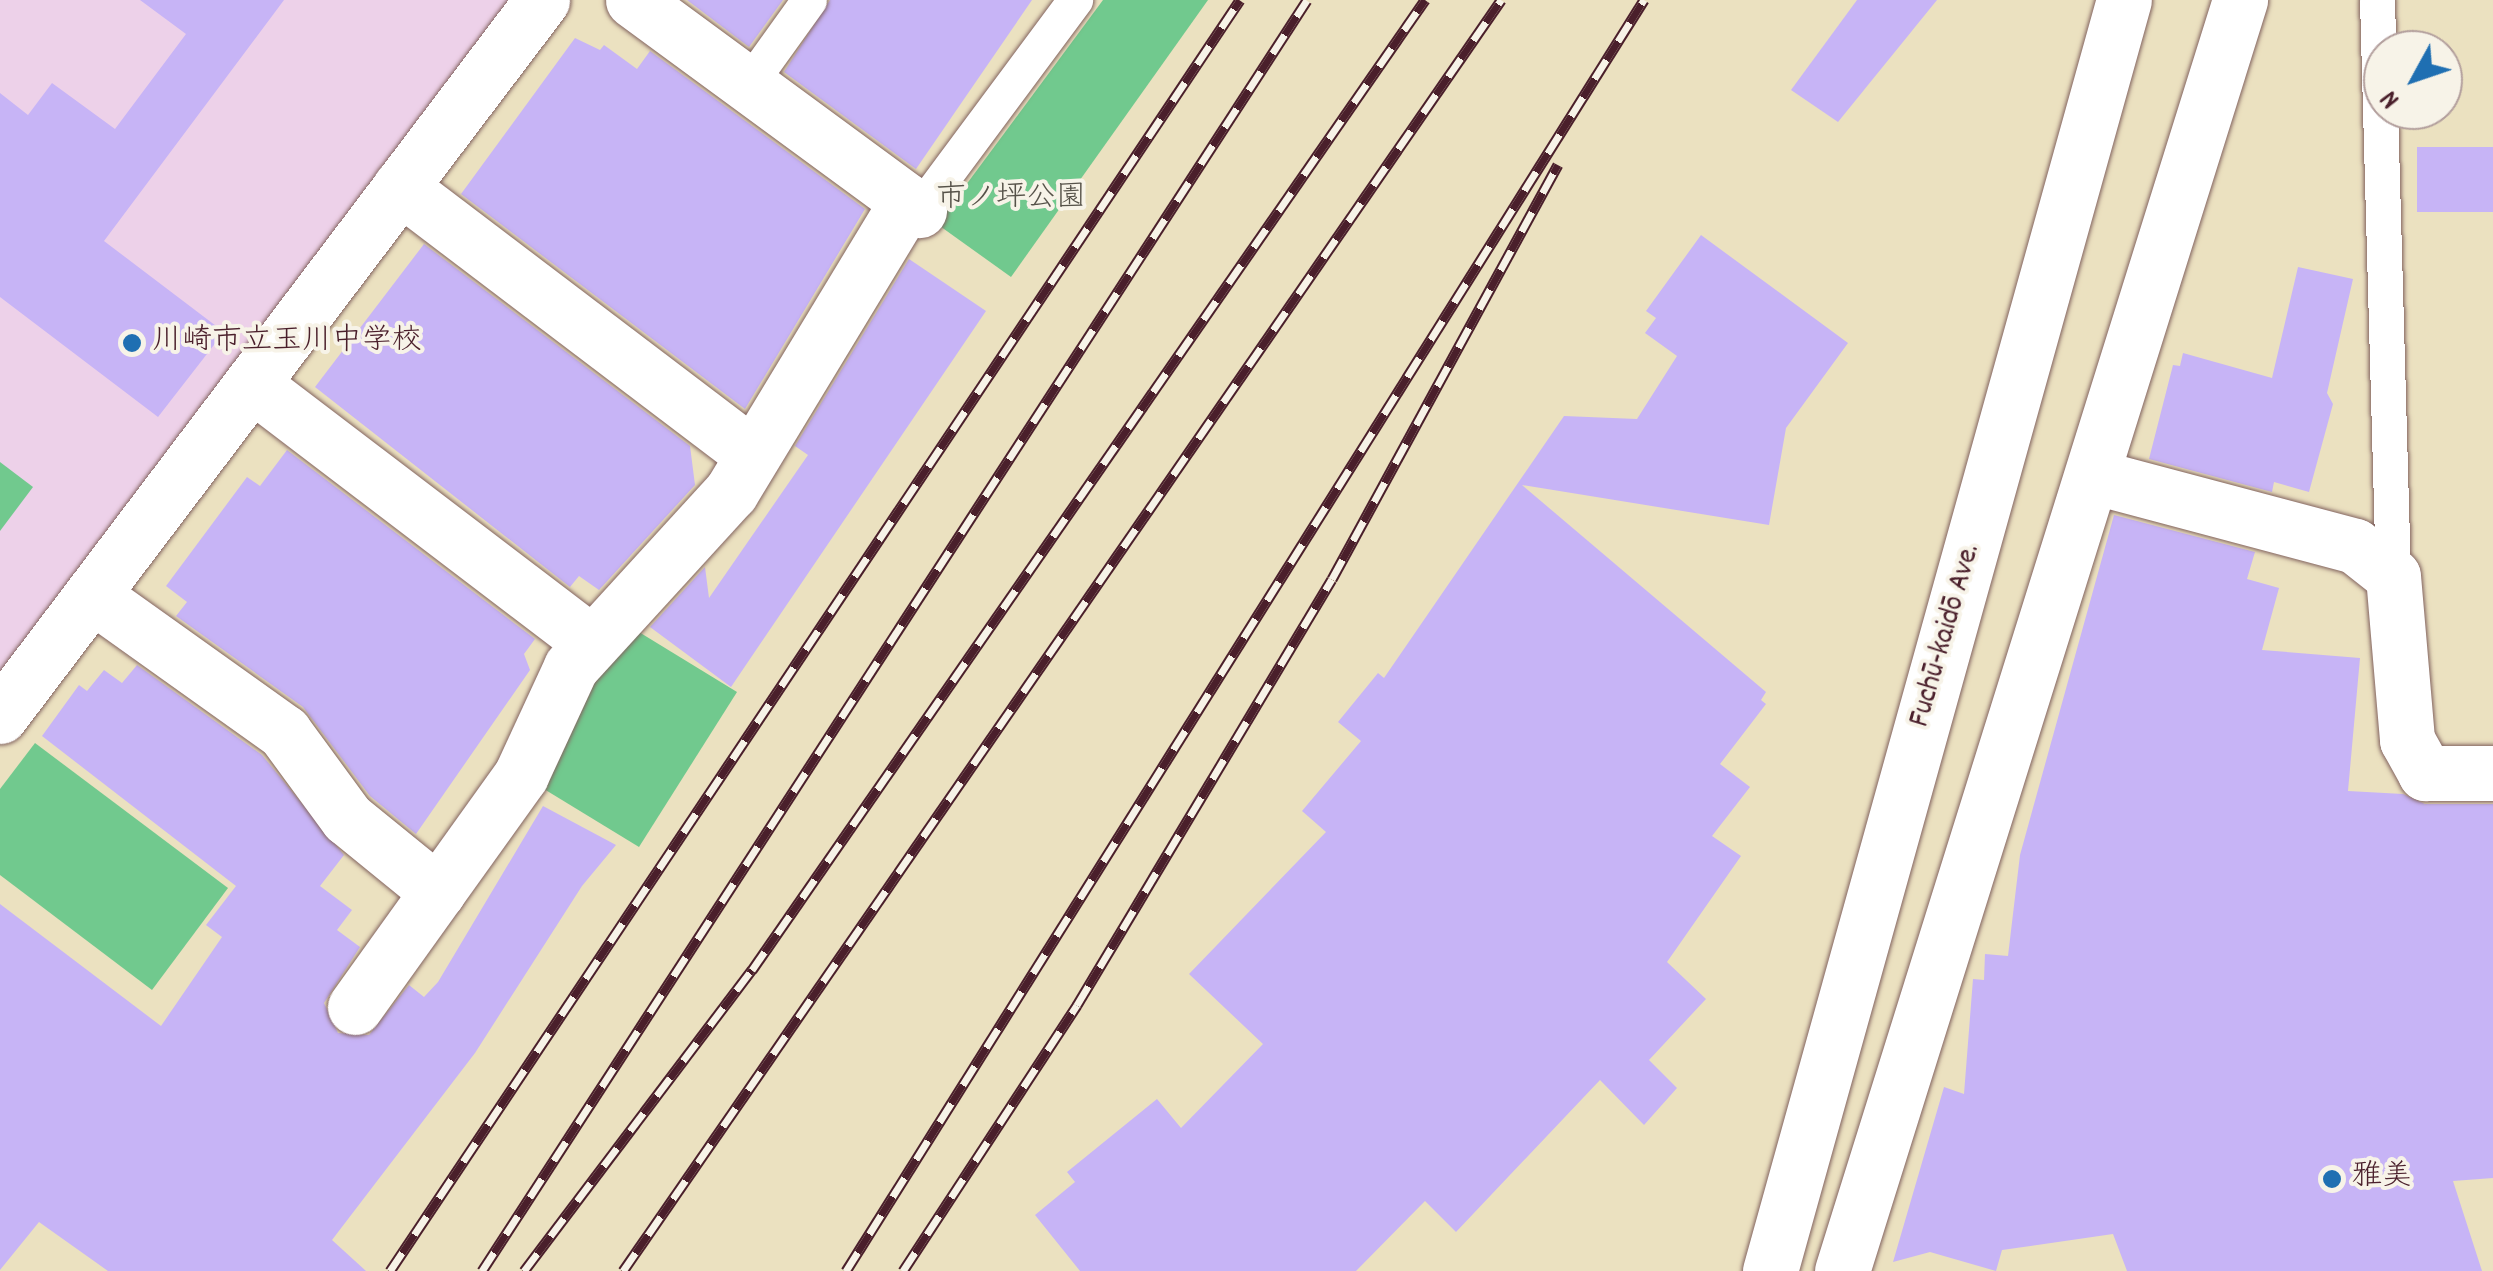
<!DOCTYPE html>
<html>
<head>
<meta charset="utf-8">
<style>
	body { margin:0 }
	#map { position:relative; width:2493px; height:1271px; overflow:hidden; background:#ebe1c0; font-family:Dekko,"Klee One",sans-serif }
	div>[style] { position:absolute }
	.built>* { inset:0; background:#edd1e9 }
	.green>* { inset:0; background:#71c98e }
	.building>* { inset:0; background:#c7b4f6; transform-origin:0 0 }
	.roads { filter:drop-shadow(0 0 2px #82635f) drop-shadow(0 0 2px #82635f) }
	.lane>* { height:35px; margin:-17.5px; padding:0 17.5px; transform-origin:17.5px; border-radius:17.5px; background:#fff }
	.street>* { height:55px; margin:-27.5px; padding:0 27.5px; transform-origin:27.5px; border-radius:27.5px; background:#fff }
	.highway>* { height:55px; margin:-27.5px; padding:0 27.5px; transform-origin:27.5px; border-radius:27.5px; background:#fff }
	.rail>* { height:11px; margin-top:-5.5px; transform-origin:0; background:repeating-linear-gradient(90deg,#f7f3e8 0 22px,#4a1f2b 0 44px); box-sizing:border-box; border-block:2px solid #4a1f2b }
	.dots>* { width:28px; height:28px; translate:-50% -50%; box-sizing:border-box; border:5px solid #f7f3e8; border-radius:50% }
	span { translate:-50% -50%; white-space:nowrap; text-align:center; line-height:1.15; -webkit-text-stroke:8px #f7f3e8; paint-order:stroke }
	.park-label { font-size:30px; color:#565249 }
	.poi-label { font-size:30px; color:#4a1f2b }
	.left { translate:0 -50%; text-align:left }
	.street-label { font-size:30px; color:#4a1f2b }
	.north { position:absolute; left:2363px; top:30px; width:100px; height:100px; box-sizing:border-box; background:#f7f3e8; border:2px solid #b29e9c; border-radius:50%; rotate:230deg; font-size:28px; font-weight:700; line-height:40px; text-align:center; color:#4a1f2b }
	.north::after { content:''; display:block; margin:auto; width:35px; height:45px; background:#1f6fb2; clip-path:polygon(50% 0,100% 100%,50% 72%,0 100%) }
</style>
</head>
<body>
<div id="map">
	<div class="built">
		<i style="clip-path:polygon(0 0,526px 0,0 686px)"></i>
	</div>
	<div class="green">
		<i style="clip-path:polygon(1103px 0,1208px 0,1011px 277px,937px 224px)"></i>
		<i style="clip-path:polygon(0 462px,33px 487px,0 531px)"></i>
		<i style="clip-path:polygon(634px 629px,737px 692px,639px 847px,521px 775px)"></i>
		<i style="clip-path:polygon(35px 743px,228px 888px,152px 990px,0 875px,0 789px)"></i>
	</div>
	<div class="building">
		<i style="clip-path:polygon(140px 0,284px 0,104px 241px,224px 332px,158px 417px,0 297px,0 93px,28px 115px,52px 83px,115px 129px,186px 34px)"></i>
		<i style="clip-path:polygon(687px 0,783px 0,749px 47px)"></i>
		<i style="clip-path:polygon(830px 0,1032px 0,916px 169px,784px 72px)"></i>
		<i style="clip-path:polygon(1857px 0,1937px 0,1838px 122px,1791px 90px)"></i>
		<i style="clip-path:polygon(575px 38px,600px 50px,604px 45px,637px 69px,650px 51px,865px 209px,745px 409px,461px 194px)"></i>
		<i style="left:2493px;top:147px;width:65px;height:76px;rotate:90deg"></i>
		<i style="clip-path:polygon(1701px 235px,1848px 343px,1786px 428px,1769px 525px,1522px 485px,1766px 692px,1761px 700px,1766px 704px,1720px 764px,1750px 787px,1712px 836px,1741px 856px,1667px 962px,1706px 999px,1649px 1060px,1677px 1088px,1644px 1125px,1600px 1080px,1456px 1232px,1425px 1201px,1356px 1271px,1080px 1271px,1035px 1215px,1075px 1182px,1067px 1172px,1157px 1099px,1181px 1128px,1263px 1044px,1189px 974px,1326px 832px,1302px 811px,1361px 741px,1338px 722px,1378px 673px,1384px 678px,1564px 416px,1637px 419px,1677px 356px,1645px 333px,1656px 318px,1646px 311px)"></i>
		<i style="clip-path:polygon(424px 244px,690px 446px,695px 485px,599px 590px,579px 576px,570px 587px,315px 387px)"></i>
		<i style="clip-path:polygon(909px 259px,986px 311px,731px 687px,650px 627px,705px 567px,709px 598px,808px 455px,795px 446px)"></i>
		<i style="clip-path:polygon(2298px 267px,2353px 279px,2327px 393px,2333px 404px,2309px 492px,2274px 482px,2272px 492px,2149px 459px,2173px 365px,2180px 366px,2183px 353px,2272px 378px)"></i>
		<i style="clip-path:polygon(287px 450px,535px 639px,524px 654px,530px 670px,416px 834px,370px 796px,303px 707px,176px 616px,187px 602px,166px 586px,247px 477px,260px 486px)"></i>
		<i style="clip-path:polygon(2114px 515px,2255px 552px,2247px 579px,2279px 588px,2262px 650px,2360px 658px,2348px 791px,2403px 794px,2425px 804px,2493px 804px,2493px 1178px,2453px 1181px,2482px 1271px,2127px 1271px,2113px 1234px,2002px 1250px,1996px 1271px,1930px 1252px,1893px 1262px,1944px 1087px,1964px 1094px,1973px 979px,1984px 980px,1985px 954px,2008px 956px,2020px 855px)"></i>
		<i style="clip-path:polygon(137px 665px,262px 755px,344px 855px,320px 886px,352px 910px,337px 930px,360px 947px,324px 1003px,338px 1033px,369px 1035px,409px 985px,424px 997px,438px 982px,543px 806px,616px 845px,582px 886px,475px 1053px,332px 1240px,366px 1271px,108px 1271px,39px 1222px,0 1270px,0 904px,161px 1026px,222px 937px,206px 925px,236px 886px,42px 736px,79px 685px,87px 691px,104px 670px,122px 683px)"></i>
	</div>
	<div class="roads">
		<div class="lane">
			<i style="left:2377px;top:0;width:576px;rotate:88.41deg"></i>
			<i style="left:750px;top:82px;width:101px;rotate:-54.3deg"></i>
			<i style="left:919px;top:210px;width:262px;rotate:-53.4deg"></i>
		</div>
		<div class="street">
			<i style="left:633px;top:0;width:355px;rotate:36.3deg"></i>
			<i style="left:400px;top:187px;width:442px;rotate:37.2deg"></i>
			<i style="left:252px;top:384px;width:427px;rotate:37.3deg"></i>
			<i style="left:2092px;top:476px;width:272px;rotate:14.9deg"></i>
			<i style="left:2355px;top:546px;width:48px;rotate:38.3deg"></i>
			<i style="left:2393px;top:576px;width:165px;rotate:85.1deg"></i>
			<i style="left:2407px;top:740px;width:38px;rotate:61deg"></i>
			<i style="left:2425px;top:773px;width:68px"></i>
			<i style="left:92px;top:595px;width:236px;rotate:35.5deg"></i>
			<i style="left:284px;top:732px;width:107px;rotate:53.8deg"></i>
			<i style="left:347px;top:818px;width:117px;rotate:39.1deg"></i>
			<i style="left:0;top:716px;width:898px;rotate:-52.87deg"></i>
			<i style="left:355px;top:1007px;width:285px;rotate:-54.4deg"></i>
			<i style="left:521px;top:775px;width:119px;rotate:-65.2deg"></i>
			<i style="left:571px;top:667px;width:237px;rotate:-47.6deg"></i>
			<i style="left:731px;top:492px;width:340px;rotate:-58.8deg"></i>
			<i style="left:1842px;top:1271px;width:1332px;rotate:-72.61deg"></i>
		</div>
		<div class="highway">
			<i style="left:1770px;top:1271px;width:1319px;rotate:-74.44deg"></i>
		</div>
	</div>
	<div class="rail">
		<i style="left:390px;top:1271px;width:1529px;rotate:-56.23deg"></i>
		<i style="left:482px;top:1271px;width:1515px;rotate:-57.01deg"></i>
		<i style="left:524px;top:1271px;width:378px;rotate:-52.9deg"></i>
		<i style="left:752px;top:970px;width:1181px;rotate:-55.25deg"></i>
		<i style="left:623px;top:1271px;width:1545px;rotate:-55.36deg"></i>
		<i style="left:846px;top:1271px;width:1501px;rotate:-57.88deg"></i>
		<i style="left:903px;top:1271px;width:318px;rotate:-56.8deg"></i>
		<i style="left:1077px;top:1005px;width:496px;rotate:-59.1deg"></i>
		<i style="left:1332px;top:579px;width:472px;rotate:-61.4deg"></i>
	</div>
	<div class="dots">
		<i style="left:132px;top:343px;background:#1f6fb2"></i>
		<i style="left:2332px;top:1179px;background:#1f6fb2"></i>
	</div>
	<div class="park-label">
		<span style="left:1011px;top:200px">市ノ坪公園</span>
	</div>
	<div class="poi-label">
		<span class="left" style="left:152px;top:343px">川崎市立玉川中学校</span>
		<span class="left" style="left:2352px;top:1179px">雅美</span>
	</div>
	<div class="street-label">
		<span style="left:1947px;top:636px;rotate:-74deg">Fuchū-kaidō Ave.</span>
	</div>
	<div class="north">N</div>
</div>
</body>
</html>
